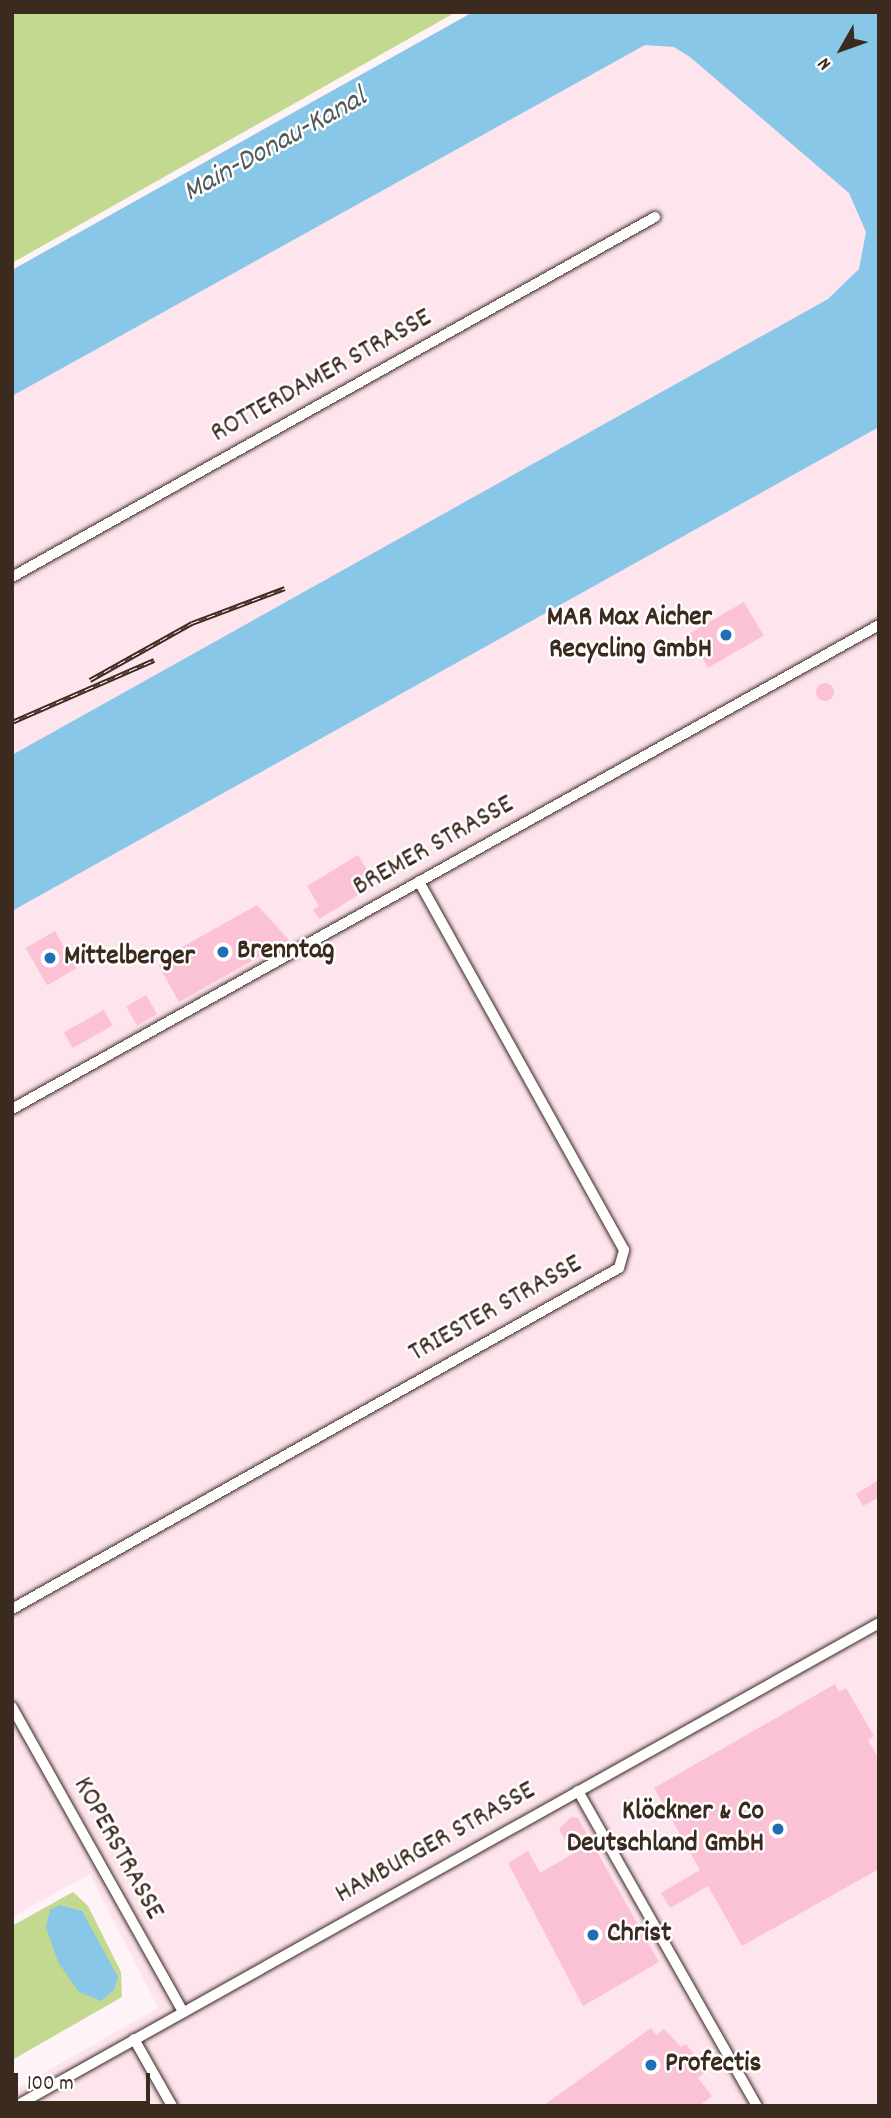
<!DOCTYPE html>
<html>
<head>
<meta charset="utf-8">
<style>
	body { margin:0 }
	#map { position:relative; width:891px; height:2118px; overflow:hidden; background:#fef3f7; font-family:Dekko,sans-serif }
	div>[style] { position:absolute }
	.built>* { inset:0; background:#fde4ed }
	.green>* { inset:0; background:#c2d98f }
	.water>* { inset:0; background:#89c7e9 }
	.building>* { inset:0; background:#fbc1d5; transform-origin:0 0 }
	.round { border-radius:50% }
	.roads { filter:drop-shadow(0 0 2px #3b2a1e) drop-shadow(0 0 2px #3b2a1e) }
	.minor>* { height:10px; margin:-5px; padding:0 5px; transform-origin:5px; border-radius:5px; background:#fff }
	.rail>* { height:5px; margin-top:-2.5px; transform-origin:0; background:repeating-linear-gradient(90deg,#fff 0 8px,#3b2a1e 0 16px); box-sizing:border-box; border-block:2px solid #3b2a1e }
	.dots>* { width:19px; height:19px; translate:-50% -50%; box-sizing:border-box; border:4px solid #fff; border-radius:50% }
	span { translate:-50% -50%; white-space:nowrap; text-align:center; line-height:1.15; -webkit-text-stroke:5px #fff; paint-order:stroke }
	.street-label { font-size:28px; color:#3b2a1e }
	.poi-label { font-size:28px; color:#3b2a1e; font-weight:700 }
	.right { translate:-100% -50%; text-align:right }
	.left { translate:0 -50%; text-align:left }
	.water-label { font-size:30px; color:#52595b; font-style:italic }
	.frame { position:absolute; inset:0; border:14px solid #3b2a1e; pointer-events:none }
	.north { position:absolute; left:807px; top:14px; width:70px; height:70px; -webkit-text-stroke:5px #fff; paint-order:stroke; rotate:230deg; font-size:19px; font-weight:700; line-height:28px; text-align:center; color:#3b2a1e }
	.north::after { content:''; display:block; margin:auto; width:24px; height:32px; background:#3b2a1e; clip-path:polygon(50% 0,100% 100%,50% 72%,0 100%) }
	.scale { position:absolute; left:14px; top:2073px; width:136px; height:32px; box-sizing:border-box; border:4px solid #3b2a1e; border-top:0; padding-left:9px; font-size:21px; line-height:24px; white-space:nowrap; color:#3b2a1e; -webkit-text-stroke:5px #fff; paint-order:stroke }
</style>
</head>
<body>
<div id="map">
	<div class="built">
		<i style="clip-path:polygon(692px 12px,879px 12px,879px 2106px,12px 2106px,12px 2091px,158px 2008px,90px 1874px,12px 1917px,12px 396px)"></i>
	</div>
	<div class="green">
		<i style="clip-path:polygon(12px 12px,456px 12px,12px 263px)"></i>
		<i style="clip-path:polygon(73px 1892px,88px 1906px,121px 1972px,122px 1997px,12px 2060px,12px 1926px)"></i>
	</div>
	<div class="water">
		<i style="clip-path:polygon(473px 12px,879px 12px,879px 427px,12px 911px,12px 755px,828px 299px,859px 269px,866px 232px,849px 193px,690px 57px,674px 47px,645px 45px,12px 396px,12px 270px)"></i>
		<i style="clip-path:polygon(60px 1905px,82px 1911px,118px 1977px,114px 1990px,101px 2001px,79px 1992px,58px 1962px,46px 1927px,50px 1910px)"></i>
	</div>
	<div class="building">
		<i style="left:744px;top:602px;width:39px;height:64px;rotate:60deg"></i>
		<i class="round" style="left:816px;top:683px;width:18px;height:18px"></i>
		<i style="clip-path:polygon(358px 855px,371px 877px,364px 881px,368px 889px,319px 919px,313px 910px,319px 906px,307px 886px)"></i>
		<i style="clip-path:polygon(257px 905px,289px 940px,179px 1002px,159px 966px,179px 954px,177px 950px)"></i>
		<i style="left:55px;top:931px;width:43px;height:34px;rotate:60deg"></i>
		<i style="left:146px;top:995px;width:22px;height:23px;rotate:60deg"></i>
		<i style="left:104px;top:1010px;width:18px;height:46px;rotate:61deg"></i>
		<i style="clip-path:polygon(879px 1480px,879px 1497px,863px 1506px,856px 1494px)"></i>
		<i style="clip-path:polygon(835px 1684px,839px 1692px,846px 1688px,874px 1736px,868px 1740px,879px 1759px,879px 1869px,742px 1946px,708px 1886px,670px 1908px,661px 1893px,700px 1870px,654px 1788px)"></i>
		<i style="clip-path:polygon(571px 1817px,578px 1818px,659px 1962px,583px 2006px,508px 1863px,528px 1851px,540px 1873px,573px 1854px,559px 1829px)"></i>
		<i style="clip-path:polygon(651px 2028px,656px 2035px,664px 2029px,681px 2047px,686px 2044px,707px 2071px,698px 2078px,712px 2096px,699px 2106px,543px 2106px)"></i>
	</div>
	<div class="roads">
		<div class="minor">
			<i style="left:12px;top:577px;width:737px;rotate:-29.24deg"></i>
			<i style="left:12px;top:1109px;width:993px;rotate:-29.17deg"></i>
			<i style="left:12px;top:1609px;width:696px;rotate:-29.33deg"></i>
			<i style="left:619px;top:1268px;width:19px;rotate:-74deg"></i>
			<i style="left:624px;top:1250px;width:422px;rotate:-119.1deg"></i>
			<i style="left:12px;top:1707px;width:350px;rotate:60.7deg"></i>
			<i style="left:578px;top:1791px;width:362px;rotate:60.4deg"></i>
			<i style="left:134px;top:2039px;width:77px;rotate:60.4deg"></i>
			<i style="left:16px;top:2106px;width:989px;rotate:-29.23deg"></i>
		</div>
	</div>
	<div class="rail">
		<i style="left:90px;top:680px;width:117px;rotate:-29.2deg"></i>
		<i style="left:192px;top:623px;width:99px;rotate:-20.6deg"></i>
		<i style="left:12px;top:722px;width:155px;rotate:-23.6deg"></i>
	</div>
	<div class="dots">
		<i style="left:726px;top:635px;background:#1f6fb2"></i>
		<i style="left:223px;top:952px;background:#1f6fb2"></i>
		<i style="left:50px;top:958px;background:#1f6fb2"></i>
		<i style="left:778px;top:1829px;background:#1f6fb2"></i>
		<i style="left:593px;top:1935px;background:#1f6fb2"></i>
		<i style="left:651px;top:2065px;background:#1f6fb2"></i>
	</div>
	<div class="street-label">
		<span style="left:322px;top:377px;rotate:-29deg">ROTTERDAMER STRASSE</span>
		<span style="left:434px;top:847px;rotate:-29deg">BREMER STRASSE</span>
		<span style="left:496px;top:1310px;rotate:-29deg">TRIESTER STRASSE</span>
		<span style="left:436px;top:1844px;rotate:-29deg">HAMBURGER STRASSE</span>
		<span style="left:117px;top:1849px;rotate:61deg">KOPERSTRASSE</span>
	</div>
	<div class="poi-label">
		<span class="right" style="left:712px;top:635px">MAR Max Aicher<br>Recycling GmbH</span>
		<span class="left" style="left:237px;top:952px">Brenntag</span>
		<span class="left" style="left:64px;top:958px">Mittelberger</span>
		<span class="right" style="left:764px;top:1829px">Klöckner &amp; Co<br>Deutschland GmbH</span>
		<span class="left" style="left:607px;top:1935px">Christ</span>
		<span class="left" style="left:665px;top:2065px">Profectis</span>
	</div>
	<div class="water-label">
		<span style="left:276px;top:147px;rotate:-29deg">Main-Donau-Kanal</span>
	</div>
	<div class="frame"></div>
	<div class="north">N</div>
	<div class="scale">100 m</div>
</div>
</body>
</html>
